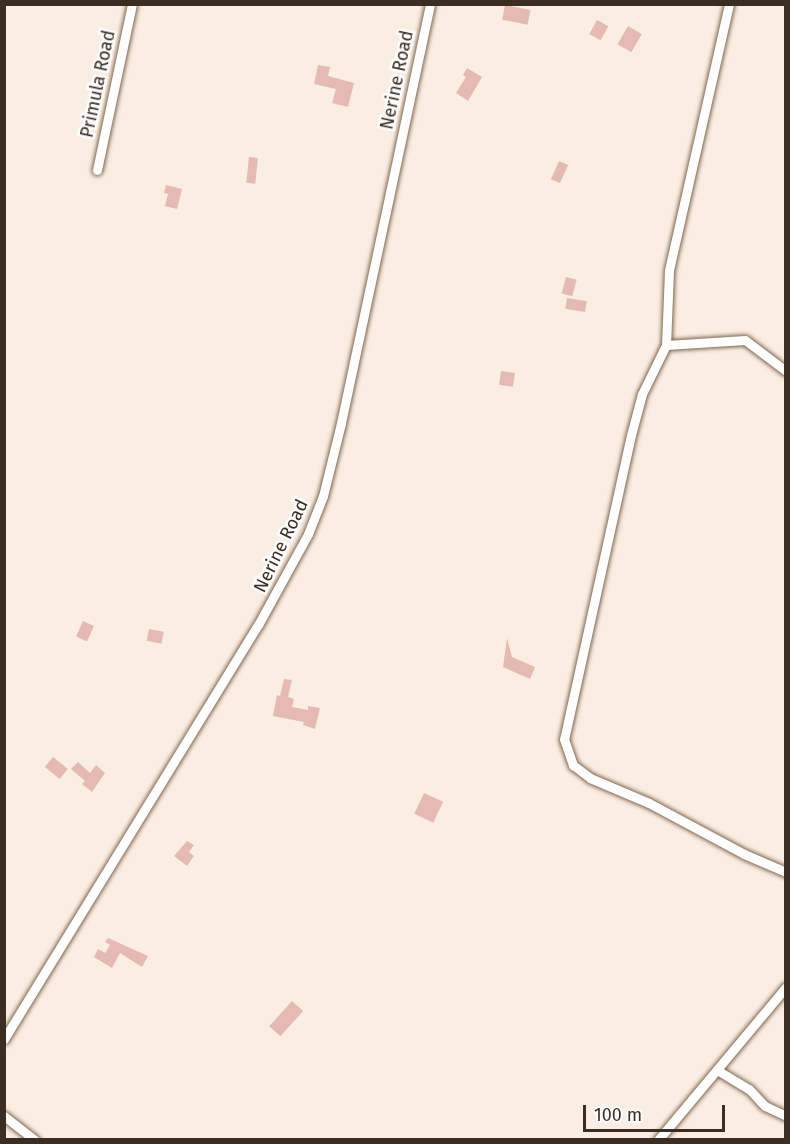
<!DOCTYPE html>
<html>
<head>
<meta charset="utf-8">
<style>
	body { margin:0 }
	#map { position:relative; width:790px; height:1144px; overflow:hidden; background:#faeee3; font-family:"Fira Sans",sans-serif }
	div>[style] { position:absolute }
	.building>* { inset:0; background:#e4bab3; transform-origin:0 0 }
	.roads { filter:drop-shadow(0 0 2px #82674f) drop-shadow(0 0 2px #82674f) }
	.minor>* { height:9px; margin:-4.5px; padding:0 4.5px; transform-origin:4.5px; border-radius:4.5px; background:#fff }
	span { translate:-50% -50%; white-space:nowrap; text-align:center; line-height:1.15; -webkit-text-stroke:5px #fdfdfd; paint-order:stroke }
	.street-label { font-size:18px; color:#3a2e23 }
	.frame { position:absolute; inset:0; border:6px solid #3a2e23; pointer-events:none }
	.scale { position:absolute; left:583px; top:1105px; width:142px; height:27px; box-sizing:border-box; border:3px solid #3a2e23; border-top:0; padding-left:8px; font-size:18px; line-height:21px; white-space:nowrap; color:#3a2e23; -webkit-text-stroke:4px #fdfdfd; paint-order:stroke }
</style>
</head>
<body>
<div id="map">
	<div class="building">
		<i style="left:505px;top:5px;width:26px;height:15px;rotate:11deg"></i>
		<i style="left:597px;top:20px;width:13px;height:16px;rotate:29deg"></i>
		<i style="left:628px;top:26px;width:16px;height:21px;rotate:30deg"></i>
		<i style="clip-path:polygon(318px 65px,330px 67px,328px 76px,354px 83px,348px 107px,332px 103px,336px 89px,314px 84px)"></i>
		<i style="clip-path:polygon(467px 68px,482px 77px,468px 101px,456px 93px,466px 77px,463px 75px)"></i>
		<i style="left:249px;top:157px;width:9px;height:26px;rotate:6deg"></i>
		<i style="left:559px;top:161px;width:10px;height:20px;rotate:24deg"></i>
		<i style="clip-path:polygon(166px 185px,182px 189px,177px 209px,165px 206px,168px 194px,164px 193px)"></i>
		<i style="left:566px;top:277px;width:11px;height:17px;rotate:15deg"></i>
		<i style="left:567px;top:298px;width:20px;height:11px;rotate:9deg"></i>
		<i style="left:501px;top:371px;width:14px;height:14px;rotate:8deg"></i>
		<i style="left:83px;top:621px;width:12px;height:17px;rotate:24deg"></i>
		<i style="left:149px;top:629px;width:15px;height:12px;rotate:11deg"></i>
		<i style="clip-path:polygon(507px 638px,512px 657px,535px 667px,530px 679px,503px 667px)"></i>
		<i style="clip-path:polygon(284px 679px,292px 680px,288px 697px,294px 699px,292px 707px,308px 710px,308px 706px,320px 708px,315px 729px,303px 725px,304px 722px,273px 716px,277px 695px,280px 696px)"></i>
		<i style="left:53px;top:757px;width:19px;height:13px;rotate:39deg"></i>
		<i style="clip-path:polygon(78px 762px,90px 773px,96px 765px,105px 773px,92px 792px,82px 784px,85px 781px,71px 769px)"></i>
		<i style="left:424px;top:793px;width:21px;height:23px;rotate:25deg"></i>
		<i style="clip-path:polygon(187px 841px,194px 845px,189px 852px,194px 856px,187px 866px,174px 856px)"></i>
		<i style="clip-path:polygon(108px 938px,148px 956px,142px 967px,120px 953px,112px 968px,94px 957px,98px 949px,105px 953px,110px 945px,105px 942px)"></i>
		<i style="left:292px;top:1001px;width:15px;height:34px;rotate:42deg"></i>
	</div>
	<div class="roads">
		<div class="minor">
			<i style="left:729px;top:4px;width:274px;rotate:102.7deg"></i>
			<i style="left:669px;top:271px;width:74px;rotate:92.3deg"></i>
			<i style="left:666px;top:345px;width:55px;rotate:116.1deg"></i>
			<i style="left:642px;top:394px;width:42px;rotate:105deg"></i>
			<i style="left:631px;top:435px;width:311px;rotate:102.4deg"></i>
			<i style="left:564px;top:739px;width:28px;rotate:71deg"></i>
			<i style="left:573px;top:765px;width:21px;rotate:37deg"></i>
			<i style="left:590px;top:778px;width:64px;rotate:23deg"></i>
			<i style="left:649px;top:803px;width:108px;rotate:28.2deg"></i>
			<i style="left:744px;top:854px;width:46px;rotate:23.2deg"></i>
			<i style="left:97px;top:170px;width:170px;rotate:-78.1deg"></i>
			<i style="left:666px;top:345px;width:79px;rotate:-3.6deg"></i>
			<i style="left:745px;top:340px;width:51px;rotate:37.1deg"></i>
			<i style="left:4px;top:1039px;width:486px;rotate:-58.5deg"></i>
			<i style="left:258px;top:625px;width:104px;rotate:-61.2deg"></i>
			<i style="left:308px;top:534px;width:41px;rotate:-68.5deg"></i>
			<i style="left:323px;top:496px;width:75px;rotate:-76.1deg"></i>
			<i style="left:341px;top:423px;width:428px;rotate:-78deg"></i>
			<i style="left:717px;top:1070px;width:37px;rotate:31deg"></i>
			<i style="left:749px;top:1089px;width:23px;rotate:47deg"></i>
			<i style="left:765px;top:1106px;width:23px;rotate:25deg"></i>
			<i style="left:4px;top:1116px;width:39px;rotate:38deg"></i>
			<i style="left:658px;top:1140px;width:199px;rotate:-50.1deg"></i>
		</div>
	</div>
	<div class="street-label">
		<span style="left:397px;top:80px;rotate:-78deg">Nerine Road</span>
		<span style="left:98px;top:84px;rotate:-78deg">Primula Road</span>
		<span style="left:281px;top:546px;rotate:-64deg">Nerine Road</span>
	</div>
	<div class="frame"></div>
	<div class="scale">100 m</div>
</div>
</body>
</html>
